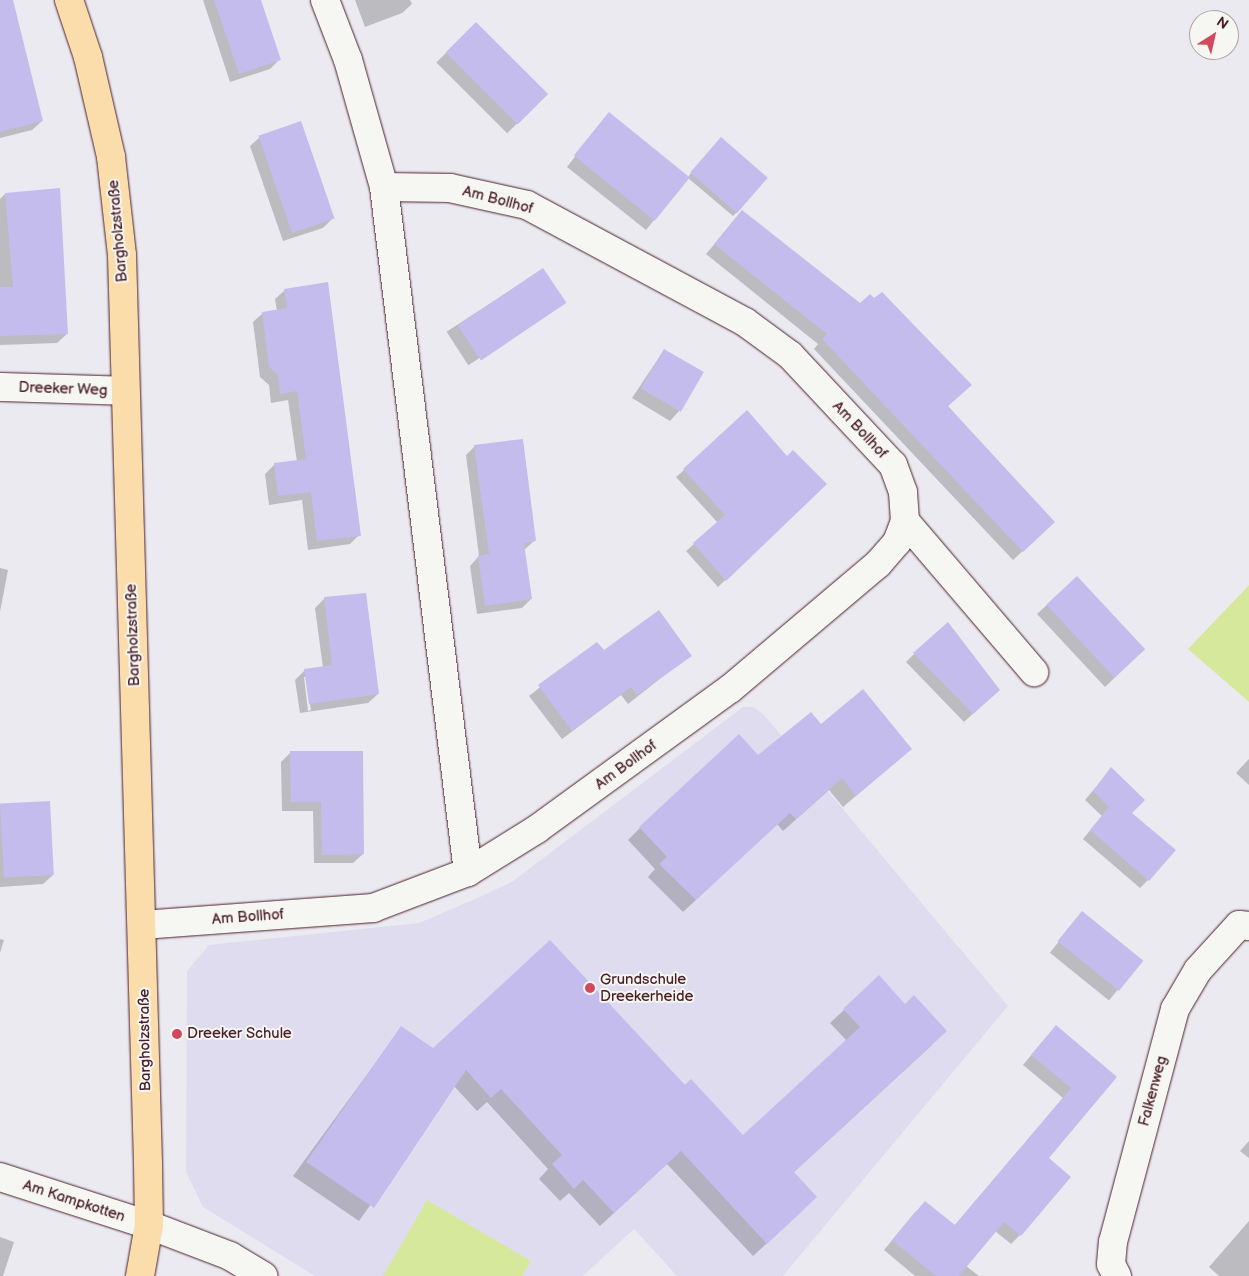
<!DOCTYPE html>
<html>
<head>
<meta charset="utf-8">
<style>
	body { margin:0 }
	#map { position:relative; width:1249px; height:1276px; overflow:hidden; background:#eceaf1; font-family:"Balsamiq Sans",sans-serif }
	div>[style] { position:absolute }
	.built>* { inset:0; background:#e0dcf0 }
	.green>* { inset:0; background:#d6e89c }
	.shadow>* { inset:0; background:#0003; transform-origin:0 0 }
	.building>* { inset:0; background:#c4bced; transform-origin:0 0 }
	.roads { filter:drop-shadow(0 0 1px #4a1f2b) drop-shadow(0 0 1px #4a1f2b) }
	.minor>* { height:28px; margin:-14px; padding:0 14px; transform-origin:14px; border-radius:14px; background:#f6f6f2 }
	.major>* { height:28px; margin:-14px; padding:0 14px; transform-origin:14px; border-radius:14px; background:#faddab }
	.dots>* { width:14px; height:14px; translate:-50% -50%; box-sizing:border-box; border:2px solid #f6f6f2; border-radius:50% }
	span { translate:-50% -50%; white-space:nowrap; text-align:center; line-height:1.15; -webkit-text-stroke:4px #f6f6f2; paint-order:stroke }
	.street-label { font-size:15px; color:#4a1f2b }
	.poi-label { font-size:15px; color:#4a1f2b }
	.left { translate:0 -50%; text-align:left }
	.north { position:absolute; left:1189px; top:10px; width:50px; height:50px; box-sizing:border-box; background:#f6f6f2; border:1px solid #b1a0a2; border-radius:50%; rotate:35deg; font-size:14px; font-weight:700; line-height:20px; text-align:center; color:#4a1f2b }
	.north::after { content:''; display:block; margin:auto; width:18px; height:22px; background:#d1495b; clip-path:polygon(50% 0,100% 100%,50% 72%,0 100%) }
</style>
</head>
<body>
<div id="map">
	<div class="built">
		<i style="clip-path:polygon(743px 707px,754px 707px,764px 715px,1008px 1006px,783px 1276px,677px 1276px,634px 1229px,583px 1276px,315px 1276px,203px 1207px,186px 1172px,187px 971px,209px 945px,419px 923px,482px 896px,513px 881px)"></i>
	</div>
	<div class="green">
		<i style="clip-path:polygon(1249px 585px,1249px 702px,1188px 649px)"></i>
		<i style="clip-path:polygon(427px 1200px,531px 1261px,522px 1276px,383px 1276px)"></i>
	</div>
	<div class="shadow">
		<i style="clip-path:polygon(0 0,9px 0,42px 121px,32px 130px,0 138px)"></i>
		<i style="clip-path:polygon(203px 0,259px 0,279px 60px,270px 69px,230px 82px)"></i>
		<i style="clip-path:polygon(355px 0,410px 0,412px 4px,402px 13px,365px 27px)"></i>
		<i style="left:476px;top:23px;width:100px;height:56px;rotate:45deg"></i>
		<i style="clip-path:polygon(609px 113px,687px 178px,717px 143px,737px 212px,733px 216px,688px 178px,646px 230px,567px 167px)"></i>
		<i style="clip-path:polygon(260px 137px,332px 219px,323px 228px,283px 241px,250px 146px)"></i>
		<i style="clip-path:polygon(5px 194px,67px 334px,57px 343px,0 345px,0 199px)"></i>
		<i style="clip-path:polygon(742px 212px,860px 305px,882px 294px,970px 385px,947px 407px,1044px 531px,1013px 560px,814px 349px,818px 344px,706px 254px)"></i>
		<i style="left:543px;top:269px;width:40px;height:115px;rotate:57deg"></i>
		<i style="clip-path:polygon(285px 290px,359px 535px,350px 544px,308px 550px,302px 500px,269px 505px,265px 474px,274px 465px,297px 462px,288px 400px,271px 403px,269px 385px,260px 377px,253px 322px,263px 313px,277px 311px,275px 299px)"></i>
		<i style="clip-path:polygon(664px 350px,679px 411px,670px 421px,632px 398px)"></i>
		<i style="clip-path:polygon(475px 446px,534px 541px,524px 550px,531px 599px,522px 608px,477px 614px,470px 566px,479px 556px,466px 455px)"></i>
		<i style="clip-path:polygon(684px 470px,825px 484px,718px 587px,686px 551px,718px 523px,676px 477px)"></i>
		<i style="clip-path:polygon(0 568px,8px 570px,0 612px)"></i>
		<i style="clip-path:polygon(1077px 577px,1135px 658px,1105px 687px,1037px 614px)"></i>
		<i style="clip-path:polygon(evenodd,325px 598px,378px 694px,368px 703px,300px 713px,295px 680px,305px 670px,323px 668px,315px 608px,325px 598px,304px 677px,306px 677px,311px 710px,308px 711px,304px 677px)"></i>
		<i style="clip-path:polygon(596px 643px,604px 652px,690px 655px,628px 704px,621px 695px,562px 739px,529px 696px)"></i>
		<i style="clip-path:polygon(914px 654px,990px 698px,964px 722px,906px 662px)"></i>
		<i style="clip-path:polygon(821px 726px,911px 749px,843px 807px,829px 790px,783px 831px,777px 824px,683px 912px,648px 877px,655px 869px,628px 840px,640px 828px,758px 757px)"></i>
		<i style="clip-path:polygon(291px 752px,363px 854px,353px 863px,314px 863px,313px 811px,282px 811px,281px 762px)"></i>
		<i style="clip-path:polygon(1249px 759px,1249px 785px,1236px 773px)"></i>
		<i style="clip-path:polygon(1111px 769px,1130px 813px,1148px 880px,1140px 888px,1083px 839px,1102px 816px,1085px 800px)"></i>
		<i style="clip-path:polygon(0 805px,53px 875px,43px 884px,0 887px)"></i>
		<i style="left:1082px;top:913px;width:76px;height:51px;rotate:39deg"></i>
		<i style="clip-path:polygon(0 939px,4px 940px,0 953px)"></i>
		<i style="clip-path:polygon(844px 1010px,932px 1045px,793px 1173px,802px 1211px,753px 1256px,667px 1164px,600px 1226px,569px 1193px,560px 1201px,539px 1179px,548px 1169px,487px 1102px,477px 1111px,454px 1086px,359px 1221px,293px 1176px,401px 1028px,433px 1049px,685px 1087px,743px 1137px,847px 1041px,830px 1023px)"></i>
		<i style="clip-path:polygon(1047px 1036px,1115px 1077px,1047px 1159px,1020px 1235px,1011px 1244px,995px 1231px,966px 1266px,979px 1276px,915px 1276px,884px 1250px,916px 1211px,954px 1226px,1063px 1098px,1023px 1065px)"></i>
		<i style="clip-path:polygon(1249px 1141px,1249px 1158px,1240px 1151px)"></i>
		<i style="clip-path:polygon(1249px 1221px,1249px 1276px,1219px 1276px,1209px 1267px)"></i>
		<i style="clip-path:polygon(0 1237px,14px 1242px,3px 1276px,0 1276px)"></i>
	</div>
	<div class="building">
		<i style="clip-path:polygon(0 0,13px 0,43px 121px,0 132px)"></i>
		<i style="clip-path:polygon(214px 0,261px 0,281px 60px,239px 74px)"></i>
		<i style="left:476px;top:22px;width:102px;height:43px;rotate:45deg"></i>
		<i style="left:609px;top:112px;width:104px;height:56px;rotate:39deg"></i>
		<i style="left:301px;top:121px;width:103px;height:45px;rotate:71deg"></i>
		<i style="left:721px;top:137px;width:62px;height:47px;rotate:41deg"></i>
		<i style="clip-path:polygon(60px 188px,68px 334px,0 336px,0 287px,13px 287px,5px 193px)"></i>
		<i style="clip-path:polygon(742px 210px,860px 303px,870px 294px,874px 298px,882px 292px,972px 385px,948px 406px,1055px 522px,1023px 552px,822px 339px,827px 334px,714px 244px)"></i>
		<i style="left:543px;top:268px;width:42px;height:103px;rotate:56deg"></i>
		<i style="clip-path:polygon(328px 282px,361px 536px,317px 541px,311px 492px,278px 496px,274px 463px,306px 459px,297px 391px,280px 394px,278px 375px,269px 367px,262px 312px,287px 308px,284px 289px)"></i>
		<i style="left:664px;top:349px;width:46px;height:46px;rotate:30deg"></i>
		<i style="clip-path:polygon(747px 410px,787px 456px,793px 450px,827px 484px,726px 581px,693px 543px,725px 515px,683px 469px)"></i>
		<i style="clip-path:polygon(523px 439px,536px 541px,524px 543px,532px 599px,485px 606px,478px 556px,489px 554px,474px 445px)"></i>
		<i style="left:1077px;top:576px;width:100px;height:42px;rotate:47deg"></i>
		<i style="clip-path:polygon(366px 593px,379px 694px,309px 704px,304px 669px,332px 665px,324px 597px)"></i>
		<i style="clip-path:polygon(659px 610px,692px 656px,637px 695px,631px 687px,572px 731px,538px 685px,597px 642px,604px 650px)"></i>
		<i style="clip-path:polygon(948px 622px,1000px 690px,973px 714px,913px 653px)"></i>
		<i style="clip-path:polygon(863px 689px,912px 749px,856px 796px,842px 778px,796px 819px,790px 813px,696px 900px,659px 864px,667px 857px,639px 827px,739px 734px,758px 755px,811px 712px,821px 724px)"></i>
		<i style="clip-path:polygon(290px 751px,363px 751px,364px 854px,322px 855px,321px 802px,291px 802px)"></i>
		<i style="clip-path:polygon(1111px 767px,1145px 800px,1132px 813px,1176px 850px,1149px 881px,1090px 830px,1109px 807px,1093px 791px)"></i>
		<i style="left:50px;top:801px;width:74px;height:50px;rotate:87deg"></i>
		<i style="left:1082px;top:911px;width:79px;height:39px;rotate:39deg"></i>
		<i style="clip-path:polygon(550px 940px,685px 1085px,691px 1079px,743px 1135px,860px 1027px,843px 1009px,879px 975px,905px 1004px,914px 995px,947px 1031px,794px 1172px,817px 1197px,767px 1244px,681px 1151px,614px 1213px,583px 1180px,574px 1189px,552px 1164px,562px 1155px,501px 1089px,491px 1098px,466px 1070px,374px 1208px,306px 1162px,401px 1026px,433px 1048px)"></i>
		<i style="clip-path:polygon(1056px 1025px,1117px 1077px,1049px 1158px,1071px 1177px,1021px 1236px,1004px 1222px,959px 1276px,936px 1276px,892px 1240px,925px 1201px,955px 1225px,1071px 1088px,1031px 1055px)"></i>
	</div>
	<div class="roads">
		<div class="minor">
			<i style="left:384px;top:187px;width:690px;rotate:83.01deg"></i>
			<i style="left:0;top:387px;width:125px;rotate:1.8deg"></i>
			<i style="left:905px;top:521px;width:199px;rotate:49.5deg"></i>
			<i style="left:142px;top:925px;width:232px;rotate:-4.2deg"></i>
			<i style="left:373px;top:908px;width:102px;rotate:-20.8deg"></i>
			<i style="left:468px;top:872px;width:81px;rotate:-31.9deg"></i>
			<i style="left:537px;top:829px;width:238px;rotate:-36deg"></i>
			<i style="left:730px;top:689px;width:194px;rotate:-40.2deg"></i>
			<i style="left:878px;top:564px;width:29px;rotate:-49deg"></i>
			<i style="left:897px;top:542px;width:22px;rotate:-69deg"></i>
			<i style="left:905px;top:521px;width:29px;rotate:-94deg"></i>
			<i style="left:903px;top:492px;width:29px;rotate:-110deg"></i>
			<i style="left:893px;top:465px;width:151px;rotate:-133.1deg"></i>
			<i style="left:790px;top:355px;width:56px;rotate:-143.7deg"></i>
			<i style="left:745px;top:322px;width:247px;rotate:-151.8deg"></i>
			<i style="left:527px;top:205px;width:79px;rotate:-167.6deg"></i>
			<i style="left:450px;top:188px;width:66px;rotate:-179.1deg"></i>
			<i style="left:384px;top:187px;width:132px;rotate:-105.8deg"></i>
			<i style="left:348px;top:60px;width:64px;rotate:-111deg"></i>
			<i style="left:0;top:1177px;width:157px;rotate:17.9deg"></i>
			<i style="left:149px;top:1225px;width:87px;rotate:20.9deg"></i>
			<i style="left:230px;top:1256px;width:39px;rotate:31deg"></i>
			<i style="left:1117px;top:1276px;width:13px;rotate:-117deg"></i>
			<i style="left:1111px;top:1264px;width:22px;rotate:-85deg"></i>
			<i style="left:1113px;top:1242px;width:241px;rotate:-75.1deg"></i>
			<i style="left:1175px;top:1009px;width:45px;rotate:-59.5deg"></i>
			<i style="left:1198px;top:970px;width:61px;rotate:-47.7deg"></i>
			<i style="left:1239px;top:925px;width:10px;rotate:6deg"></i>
		</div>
		<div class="major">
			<i style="left:69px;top:0;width:60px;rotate:71.6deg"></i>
			<i style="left:88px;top:57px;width:103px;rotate:77deg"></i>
			<i style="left:111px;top:157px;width:99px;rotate:83.6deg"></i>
			<i style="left:122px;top:255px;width:908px;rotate:88.36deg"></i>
			<i style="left:148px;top:1163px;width:62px;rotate:89.1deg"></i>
			<i style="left:149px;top:1225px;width:52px;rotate:100deg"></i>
		</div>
	</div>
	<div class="dots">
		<i style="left:590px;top:988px;background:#d1495b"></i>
		<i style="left:177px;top:1034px;background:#d1495b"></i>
	</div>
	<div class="street-label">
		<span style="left:498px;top:200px;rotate:15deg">Am Bollhof</span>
		<span style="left:118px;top:231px;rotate:-95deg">Bargholzstraße</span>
		<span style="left:63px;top:389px;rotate:2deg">Dreeker Weg</span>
		<span style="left:860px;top:430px;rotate:47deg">Am Bollhof</span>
		<span style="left:133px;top:635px;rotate:-92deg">Bargholzstraße</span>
		<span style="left:626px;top:765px;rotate:-36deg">Am Bollhof</span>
		<span style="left:248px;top:917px;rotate:-4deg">Am Bollhof</span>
		<span style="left:145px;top:1040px;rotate:-91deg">Bargholzstraße</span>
		<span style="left:1153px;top:1091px;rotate:-75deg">Falkenweg</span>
		<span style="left:74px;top:1201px;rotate:18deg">Am Kampkotten</span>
	</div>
	<div class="poi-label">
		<span class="left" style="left:600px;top:988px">Grundschule<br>Dreekerheide</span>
		<span class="left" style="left:187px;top:1034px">Dreeker Schule</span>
	</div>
	<div class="north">N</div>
</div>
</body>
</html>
